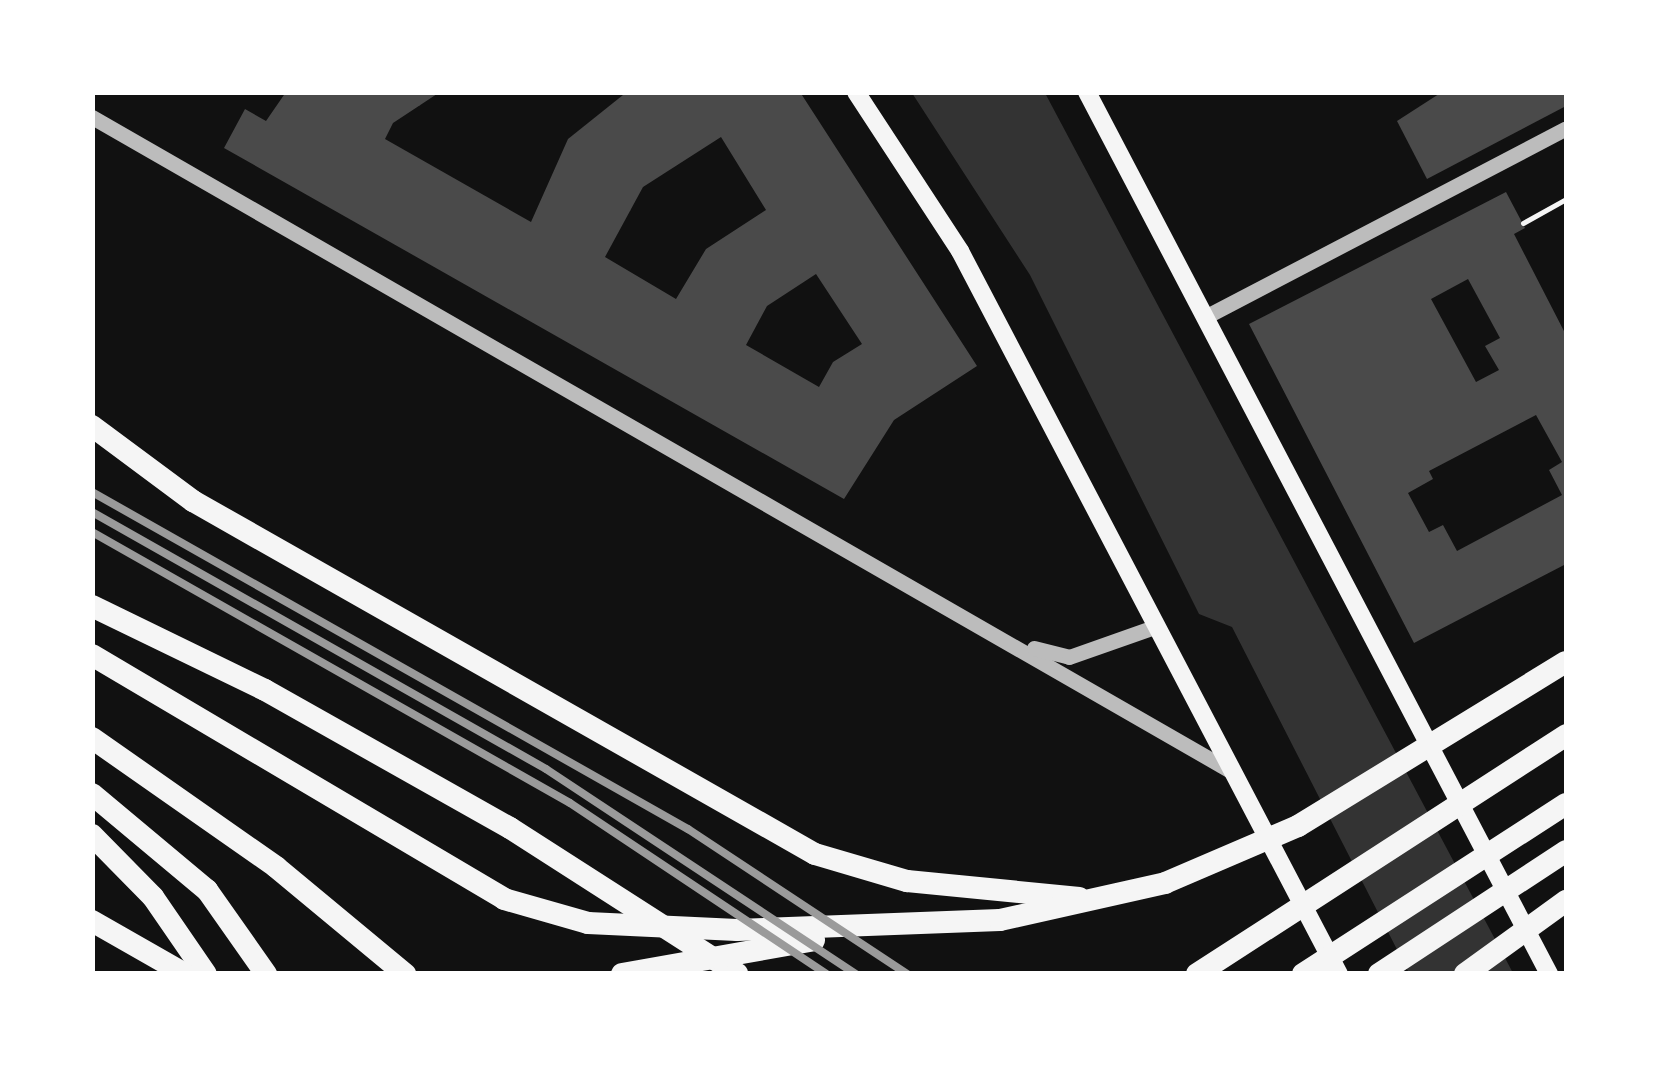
<!DOCTYPE html>
<html>
<head>
<meta charset="utf-8">
<style>
	body { margin:0 }
	#map { position:relative; width:1659px; height:1066px; overflow:hidden; background:#111; font-family:Lato,sans-serif }
	div>[style] { position:absolute }
	.water>* { inset:0; background:#333 }
	.building>* { inset:0; background:#4a4a4a }
	.path>* { height:5px; margin:-2.5px; padding:0 2.5px; transform-origin:2.5px; border-radius:2.5px; background:#f5f5f5 }
	.tertiary>* { height:15px; margin:-7.5px; padding:0 7.5px; transform-origin:7.5px; border-radius:7.5px; background:#bcbcbc }
	.secondary>* { height:18px; margin:-9px; padding:0 9px; transform-origin:9px; border-radius:9px; background:#f5f5f5 }
	.motorway>* { height:22px; margin:-11px; padding:0 11px; transform-origin:11px; border-radius:11px; background:#f5f5f5 }
	.rail>* { height:8px; margin:-4px; padding:0 4px; transform-origin:4px; border-radius:4px; background:#9a9a9a }
	span { translate:-50% -50%; white-space:nowrap; text-align:center; line-height:1.15; -webkit-text-stroke:8px #fff; paint-order:stroke }
	.frame { position:absolute; inset:0; border:95px solid #fff; pointer-events:none }
</style>
</head>
<body>
<div id="map">
	<div class="water">
		<i style="clip-path:polygon(912px 93px,1045px 93px,1513px 973px,1409px 973px,1232px 627px,1199px 614px,1030px 275px)"></i>
	</div>
	<div class="building">
		<i style="clip-path:polygon(evenodd,286px 92px,440px 92px,393px 123px,385px 139px,531px 222px,568px 139px,623px 95px,800px 92px,977px 366px,894px 420px,844px 499px,224px 148px,245px 109px,266px 121px,286px 92px,721px 137px,766px 210px,706px 249px,676px 299px,605px 257px,643px 187px,721px 137px,286px 92px,816px 274px,862px 344px,833px 362px,819px 387px,746px 345px,767px 306px,816px 274px)"></i>
		<i style="clip-path:polygon(1442px 92px,1566px 92px,1566px 106px,1427px 179px,1397px 121px)"></i>
		<i style="clip-path:polygon(evenodd,1506px 192px,1525px 228px,1514px 234px,1566px 335px,1566px 564px,1414px 643px,1249px 324px,1506px 192px,1468px 279px,1500px 338px,1485px 346px,1499px 370px,1476px 382px,1431px 299px,1468px 279px,1506px 192px,1536px 415px,1562px 462px,1549px 470px,1562px 495px,1457px 551px,1443px 525px,1429px 532px,1408px 493px,1433px 479px,1429px 471px,1536px 415px)"></i>
	</div>
	<div class="path">
		<i style="left:1523px;top:223px;width:49px;rotate:-29.2deg"></i>
	</div>
	<div class="tertiary">
		<i style="left:92px;top:117px;width:1317px;rotate:29.87deg"></i>
		<i style="left:1205px;top:317px;width:407px;rotate:-27.6deg"></i>
		<i style="left:1034px;top:648px;width:36px;rotate:14deg"></i>
		<i style="left:1069px;top:657px;width:93px;rotate:-19.4deg"></i>
	</div>
	<div class="secondary">
		<i style="left:856px;top:92px;width:190px;rotate:56.8deg"></i>
		<i style="left:960px;top:251px;width:816px;rotate:62.34deg"></i>
		<i style="left:1087px;top:92px;width:996px;rotate:62.35deg"></i>
	</div>
	<div class="motorway">
		<i style="left:92px;top:426px;width:126px;rotate:36.6deg"></i>
		<i style="left:193px;top:501px;width:715px;rotate:29.58deg"></i>
		<i style="left:815px;top:854px;width:96px;rotate:16.4deg"></i>
		<i style="left:907px;top:881px;width:173px;rotate:5.6deg"></i>
		<i style="left:92px;top:606px;width:192px;rotate:25.9deg"></i>
		<i style="left:265px;top:690px;width:281px;rotate:29.4deg"></i>
		<i style="left:510px;top:828px;width:270px;rotate:32.7deg"></i>
		<i style="left:92px;top:655px;width:479px;rotate:30.6deg"></i>
		<i style="left:504px;top:899px;width:87px;rotate:15.9deg"></i>
		<i style="left:588px;top:923px;width:149px;rotate:2.7deg"></i>
		<i style="left:737px;top:930px;width:263px;rotate:-2.2deg"></i>
		<i style="left:1000px;top:920px;width:169px;rotate:-12.6deg"></i>
		<i style="left:1165px;top:883px;width:145px;rotate:-23.2deg"></i>
		<i style="left:1298px;top:826px;width:314px;rotate:-31.5deg"></i>
		<i style="left:92px;top:738px;width:225px;rotate:35deg"></i>
		<i style="left:276px;top:867px;width:168px;rotate:39.7deg"></i>
		<i style="left:92px;top:794px;width:150px;rotate:39.9deg"></i>
		<i style="left:207px;top:890px;width:103px;rotate:54.9deg"></i>
		<i style="left:92px;top:835px;width:87px;rotate:45.5deg"></i>
		<i style="left:153px;top:897px;width:93px;rotate:55.5deg"></i>
		<i style="left:92px;top:921px;width:107px;rotate:29.7deg"></i>
		<i style="left:622px;top:974px;width:195px;rotate:-10deg"></i>
		<i style="left:1197px;top:974px;width:440px;rotate:-32.9deg"></i>
		<i style="left:1303px;top:974px;width:313px;rotate:-32.9deg"></i>
		<i style="left:1379px;top:974px;width:224px;rotate:-33.3deg"></i>
		<i style="left:1465px;top:974px;width:125px;rotate:-35.9deg"></i>
	</div>
	<div class="rail">
		<i style="left:92px;top:492px;width:685px;rotate:29.49deg"></i>
		<i style="left:688px;top:829px;width:263px;rotate:33.5deg"></i>
		<i style="left:92px;top:512px;width:522px;rotate:29.51deg"></i>
		<i style="left:546px;top:769px;width:372px;rotate:33.5deg"></i>
		<i style="left:92px;top:532px;width:549px;rotate:29.55deg"></i>
		<i style="left:570px;top:803px;width:308px;rotate:33.7deg"></i>
	</div>
	<div class="frame"></div>
</div>
</body>
</html>
